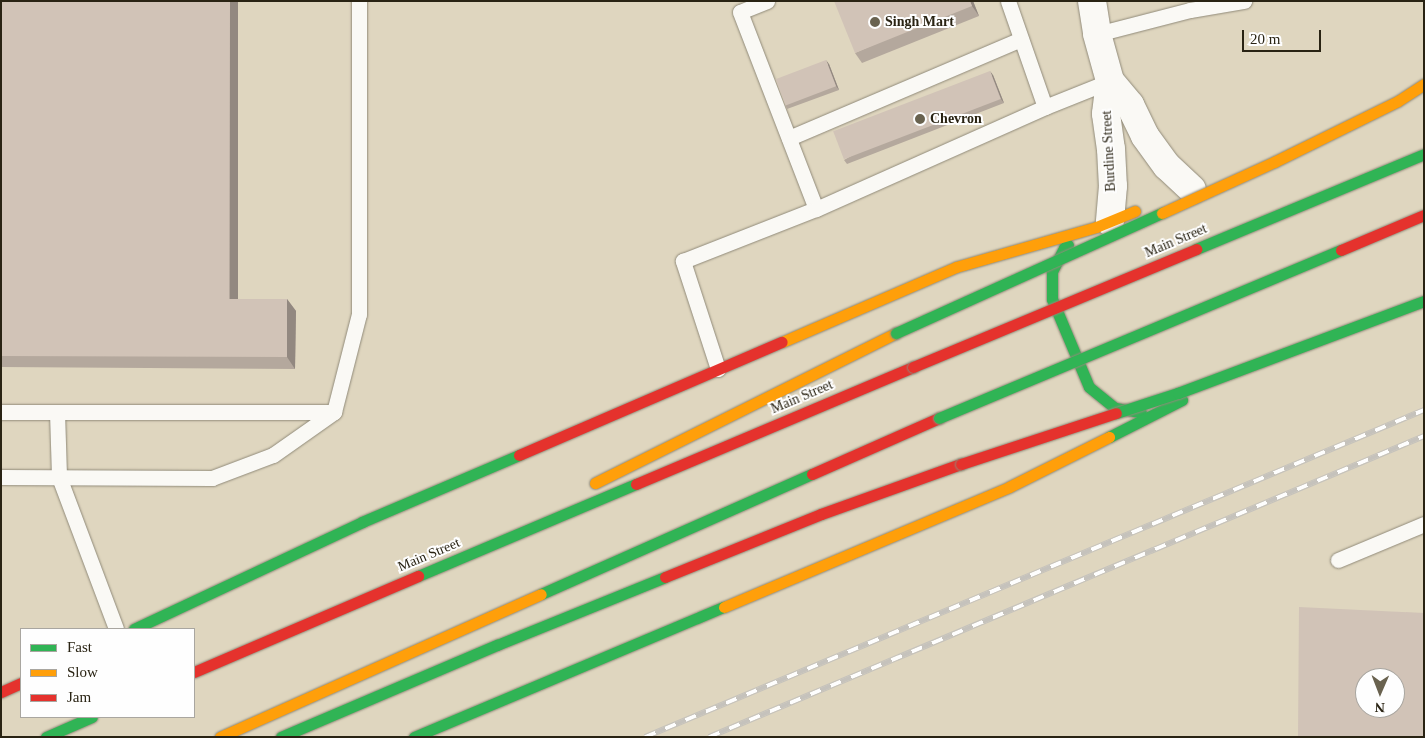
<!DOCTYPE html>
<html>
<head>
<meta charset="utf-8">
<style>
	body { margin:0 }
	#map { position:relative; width:1425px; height:738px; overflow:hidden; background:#dfd6bf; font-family:Georgia,serif }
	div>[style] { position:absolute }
	.roads { filter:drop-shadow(0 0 1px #908a79) drop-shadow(0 0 1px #908a79) }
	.lane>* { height:15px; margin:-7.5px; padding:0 7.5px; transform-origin:7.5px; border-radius:7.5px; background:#faf9f5 }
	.street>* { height:28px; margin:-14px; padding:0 14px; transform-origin:14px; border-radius:14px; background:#faf9f5 }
	.fast>* { height:11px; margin:-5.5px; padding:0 5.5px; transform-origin:5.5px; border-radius:5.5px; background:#30b455 }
	.slow>* { height:11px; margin:-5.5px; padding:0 5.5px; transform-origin:5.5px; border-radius:5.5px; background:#ff9f0a }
	.jam>* { height:11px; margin:-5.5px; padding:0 5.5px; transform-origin:5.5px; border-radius:5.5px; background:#e5322d }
	.rail>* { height:5.5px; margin-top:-2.75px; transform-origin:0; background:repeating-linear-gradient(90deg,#fefefe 0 11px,#c5c2bc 0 22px); box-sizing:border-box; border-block:1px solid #c5c2bc }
	.bridges { filter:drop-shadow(0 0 1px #908a79) drop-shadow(0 0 1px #908a79) }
	.fast-bridge>* { height:11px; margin:-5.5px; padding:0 5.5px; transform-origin:5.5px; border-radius:5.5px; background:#30b455 }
	.slow-bridge>* { height:11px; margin:-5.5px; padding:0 5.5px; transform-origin:5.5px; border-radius:5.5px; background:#ff9f0a }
	.jam-bridge>* { height:11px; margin:-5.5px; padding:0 5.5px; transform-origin:5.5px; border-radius:5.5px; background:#e5322d }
	.wall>* { inset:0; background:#b4a89d }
	.shaded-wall>* { inset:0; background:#928880; transform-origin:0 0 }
	.building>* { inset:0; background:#d1c3b7; transform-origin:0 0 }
	.dots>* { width:14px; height:14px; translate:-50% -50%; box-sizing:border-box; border:2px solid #fefefe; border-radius:50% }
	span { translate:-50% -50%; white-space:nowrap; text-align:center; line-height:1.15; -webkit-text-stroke:4px #fefefe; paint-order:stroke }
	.poi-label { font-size:14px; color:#292313; font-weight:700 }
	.left { translate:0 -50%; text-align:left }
	.street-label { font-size:14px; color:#292313 }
	.frame { position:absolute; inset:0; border:2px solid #292313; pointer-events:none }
	.legend { position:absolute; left:20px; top:628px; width:175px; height:90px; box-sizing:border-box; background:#fefefe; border:1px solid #a9a6a0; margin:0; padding:6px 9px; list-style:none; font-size:15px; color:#292313 }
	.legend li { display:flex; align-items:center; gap:10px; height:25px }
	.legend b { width:25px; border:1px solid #a9a6a0 }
	.north { position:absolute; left:1355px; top:668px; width:50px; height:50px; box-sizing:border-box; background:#fefefe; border:1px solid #a9a6a0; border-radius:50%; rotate:181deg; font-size:14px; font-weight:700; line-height:20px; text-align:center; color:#292313 }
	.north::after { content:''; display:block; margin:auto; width:18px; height:22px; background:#69624f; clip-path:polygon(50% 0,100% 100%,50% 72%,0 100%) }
	.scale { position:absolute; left:1242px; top:30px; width:79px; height:22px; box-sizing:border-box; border:2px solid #292313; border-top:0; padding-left:6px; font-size:15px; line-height:18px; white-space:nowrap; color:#292313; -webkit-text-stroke:4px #fefefe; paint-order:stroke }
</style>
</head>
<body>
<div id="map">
	<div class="roads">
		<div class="lane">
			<i style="left:767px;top:1px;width:29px;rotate:158deg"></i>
			<i style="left:740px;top:12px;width:211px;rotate:68.9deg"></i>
			<i style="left:1008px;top:1px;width:112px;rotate:70.8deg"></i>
			<i style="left:1097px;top:34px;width:96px;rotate:-14.5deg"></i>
			<i style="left:1190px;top:10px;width:55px;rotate:-9.5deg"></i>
			<i style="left:789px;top:138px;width:252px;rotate:-23.1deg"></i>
			<i style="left:718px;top:369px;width:114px;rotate:-108deg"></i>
			<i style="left:683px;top:261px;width:143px;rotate:-21.4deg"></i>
			<i style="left:816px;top:209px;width:251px;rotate:-24deg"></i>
			<i style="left:1045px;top:107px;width:70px;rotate:-21.8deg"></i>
			<i style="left:1px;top:412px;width:333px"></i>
			<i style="left:57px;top:412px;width:65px;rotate:88.2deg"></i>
			<i style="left:59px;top:477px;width:162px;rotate:69.4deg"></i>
			<i style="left:1px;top:477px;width:211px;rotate:0.3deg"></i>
			<i style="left:212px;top:478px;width:65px;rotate:-20.7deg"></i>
			<i style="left:273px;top:455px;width:75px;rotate:-35.2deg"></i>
			<i style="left:334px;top:412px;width:101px;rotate:-75.7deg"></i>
			<i style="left:359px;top:314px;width:313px;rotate:-90deg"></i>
			<i style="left:1338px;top:560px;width:93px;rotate:-22.7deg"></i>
		</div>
		<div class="street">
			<i style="left:1092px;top:1px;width:33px;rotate:81deg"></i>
			<i style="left:1097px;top:34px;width:49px;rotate:74.5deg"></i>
			<i style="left:1110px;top:81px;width:33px;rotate:97deg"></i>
			<i style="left:1106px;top:114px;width:35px;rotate:82deg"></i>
			<i style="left:1111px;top:149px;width:37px;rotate:87deg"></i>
			<i style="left:1113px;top:186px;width:36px;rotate:95deg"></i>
			<i style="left:1110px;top:81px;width:31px;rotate:50deg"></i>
			<i style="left:1130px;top:105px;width:34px;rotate:64deg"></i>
			<i style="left:1145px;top:136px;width:37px;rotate:54deg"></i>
			<i style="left:1167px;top:166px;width:34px;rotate:43deg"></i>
		</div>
		<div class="fast">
			<i style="left:1068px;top:245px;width:5px;rotate:143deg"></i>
			<i style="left:1064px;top:248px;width:27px;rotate:117deg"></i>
			<i style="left:1052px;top:272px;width:27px;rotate:90deg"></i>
			<i style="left:1052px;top:299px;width:95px;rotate:67.2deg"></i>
			<i style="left:1089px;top:387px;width:33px;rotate:39deg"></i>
			<i style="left:1115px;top:408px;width:26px;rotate:9deg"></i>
			<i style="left:1109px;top:437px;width:82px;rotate:-26.9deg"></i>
			<i style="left:418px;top:576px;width:237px;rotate:-22.9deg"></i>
			<i style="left:541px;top:594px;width:296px;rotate:-23.9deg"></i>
			<i style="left:134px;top:629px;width:252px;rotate:-25.1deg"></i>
			<i style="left:362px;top:522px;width:171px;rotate:-23.1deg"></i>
			<i style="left:46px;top:737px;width:50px;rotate:-23.5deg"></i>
			<i style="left:281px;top:737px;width:235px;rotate:-23.1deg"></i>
			<i style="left:497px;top:645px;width:181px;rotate:-22deg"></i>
			<i style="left:414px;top:737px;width:336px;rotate:-22.8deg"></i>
		</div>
		<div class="slow">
			<i style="left:782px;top:342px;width:189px;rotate:-23.3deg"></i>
			<i style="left:956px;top:267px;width:146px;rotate:-15.9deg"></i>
			<i style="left:1096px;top:227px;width:42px;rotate:-22.3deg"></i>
			<i style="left:595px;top:483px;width:336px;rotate:-26.5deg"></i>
			<i style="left:724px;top:607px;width:309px;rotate:-22.8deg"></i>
			<i style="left:1009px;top:487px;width:112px;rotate:-26.6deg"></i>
			<i style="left:220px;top:737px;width:351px;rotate:-24deg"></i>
		</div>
		<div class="jam">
			<i style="left:519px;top:455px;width:286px;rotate:-23.3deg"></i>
			<i style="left:812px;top:474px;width:139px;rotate:-23.8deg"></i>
			<i style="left:636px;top:484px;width:301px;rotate:-22.9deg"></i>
			<i style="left:665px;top:577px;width:168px;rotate:-22deg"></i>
			<i style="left:821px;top:514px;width:149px;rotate:-19.7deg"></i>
			<i style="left:194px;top:672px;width:244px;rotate:-23.2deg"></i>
			<i style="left:1px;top:692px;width:22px;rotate:-24deg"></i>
		</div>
	</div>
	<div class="rail">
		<i style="left:645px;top:737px;width:845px;rotate:-22.77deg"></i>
		<i style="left:709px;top:737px;width:776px;rotate:-22.83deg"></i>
	</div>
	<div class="bridges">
		<div class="fast-bridge">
			<i style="left:1196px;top:249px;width:247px;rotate:-22.6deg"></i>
			<i style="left:896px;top:333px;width:292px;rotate:-24.3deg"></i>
			<i style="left:1116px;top:413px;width:65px;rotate:-17.9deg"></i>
			<i style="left:1178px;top:393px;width:263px;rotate:-20.5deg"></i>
			<i style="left:939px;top:418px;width:436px;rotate:-22.7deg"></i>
		</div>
		<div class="slow-bridge">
			<i style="left:1162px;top:213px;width:123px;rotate:-24.5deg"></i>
			<i style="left:1274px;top:162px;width:138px;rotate:-26.2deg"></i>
			<i style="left:1398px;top:101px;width:31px;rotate:-33deg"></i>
		</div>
		<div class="jam-bridge">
			<i style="left:1341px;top:250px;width:90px;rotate:-22.9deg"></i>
			<i style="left:913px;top:367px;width:307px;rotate:-22.6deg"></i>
			<i style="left:961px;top:464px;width:163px;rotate:-18.2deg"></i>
		</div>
	</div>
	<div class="wall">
		<i style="clip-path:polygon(1px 1px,238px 1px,237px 299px,287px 299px,296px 311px,295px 369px,1px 367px)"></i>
		<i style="clip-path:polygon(973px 1px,979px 16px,862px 63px,855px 53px)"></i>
		<i style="clip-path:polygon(829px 64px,839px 90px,787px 109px,785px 105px)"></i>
		<i style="clip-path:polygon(993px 75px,1004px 103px,847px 164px,844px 160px)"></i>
	</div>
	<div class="shaded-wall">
		<i style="left:230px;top:1px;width:8px;height:298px"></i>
		<i style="clip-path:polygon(970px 1px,973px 1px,979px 16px,972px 6px)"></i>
		<i style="clip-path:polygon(826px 60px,829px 64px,839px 90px,836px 86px)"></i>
		<i style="clip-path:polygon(990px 71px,993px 75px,1004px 103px,1001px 99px)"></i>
		<i style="clip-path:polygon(287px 299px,296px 311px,295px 369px,287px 357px)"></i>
	</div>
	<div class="building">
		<i style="clip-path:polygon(1px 1px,230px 1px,229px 299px,287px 299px,287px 357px,1px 356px)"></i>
		<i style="clip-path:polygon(834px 1px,970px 1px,972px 6px,855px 53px)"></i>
		<i style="left:826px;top:60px;width:28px;height:54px;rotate:69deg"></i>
		<i style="left:990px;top:71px;width:30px;height:168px;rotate:69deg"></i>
		<i style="clip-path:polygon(evenodd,1299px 607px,1424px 613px,1424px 737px,1298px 737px,1299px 607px,1365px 678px,1395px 678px,1395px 708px,1365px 708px,1365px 678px)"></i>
	</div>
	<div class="dots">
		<i style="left:875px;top:22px;background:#69624f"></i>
		<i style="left:920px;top:119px;background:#69624f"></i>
	</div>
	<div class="poi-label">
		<span class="left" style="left:885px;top:22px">Singh Mart</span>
		<span class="left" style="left:930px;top:119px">Chevron</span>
	</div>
	<div class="street-label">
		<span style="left:1109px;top:151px;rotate:-93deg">Burdine Street</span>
		<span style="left:1176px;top:241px;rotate:-23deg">Main Street</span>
		<span style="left:802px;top:397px;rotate:-23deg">Main Street</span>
		<span style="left:429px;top:555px;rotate:-23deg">Main Street</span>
	</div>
	<div class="frame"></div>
	<ul class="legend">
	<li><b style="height:6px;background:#30b455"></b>Fast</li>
	<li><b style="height:6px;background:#ff9f0a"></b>Slow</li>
	<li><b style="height:6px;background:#e5322d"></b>Jam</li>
	</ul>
	<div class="north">N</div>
	<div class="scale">20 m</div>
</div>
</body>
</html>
